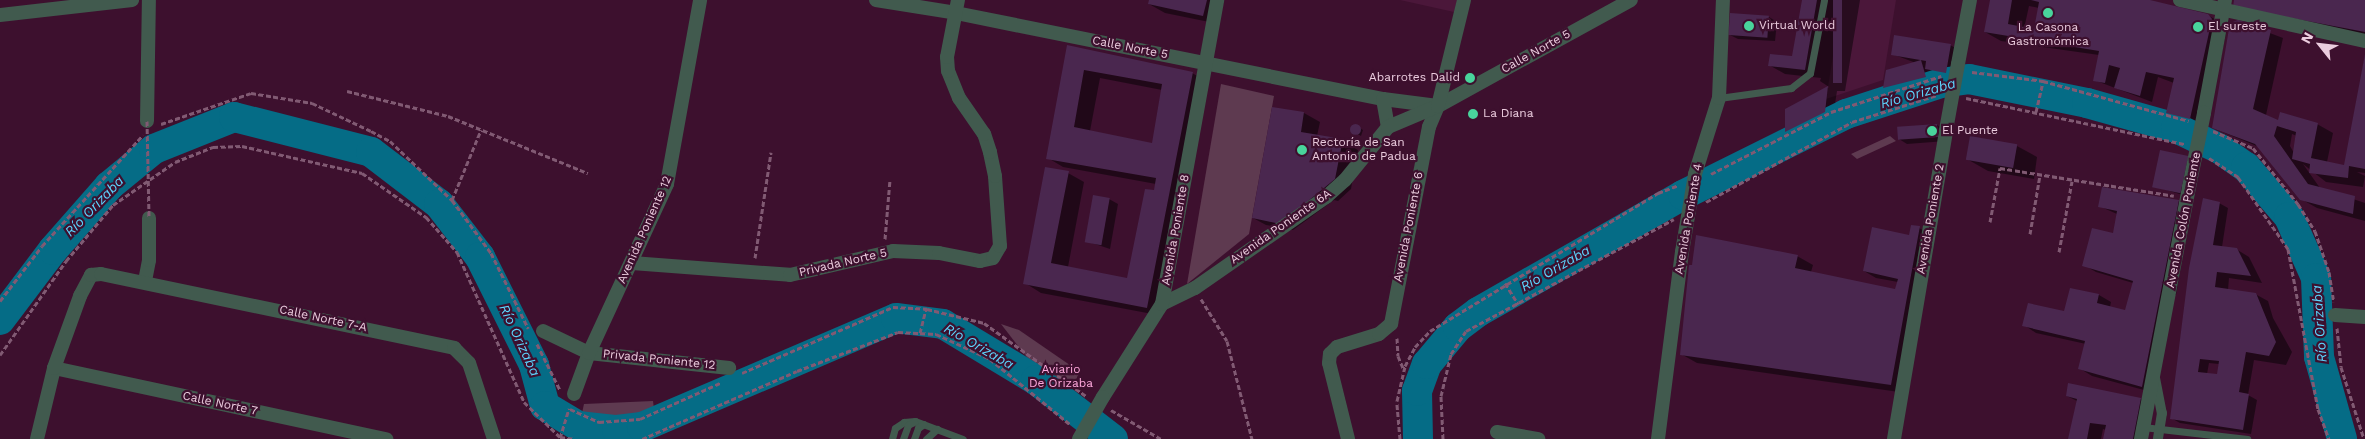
<!DOCTYPE html>
<html>
<head>
<meta charset="utf-8">
<style>
	body { margin:0 }
	#map { position:relative; width:2365px; height:439px; overflow:hidden; background:#3d102e; font-family:"Work Sans",sans-serif }
	div>[style] { position:absolute }
	.built>* { inset:0; background:#4b173a }
	.green>* { inset:0; background:#5e3a50 }
	.shadow>* { inset:0; background:#0007 }
	.river>* { height:30px; margin:-15px; padding:0 15px; transform-origin:15px; border-radius:15px; background:#056c86 }
	.building>* { inset:0; background:#4a274f; transform-origin:0 0 }
	.round { border-radius:50% }
	.path>* { height:3px; margin-top:-1.5px; transform-origin:0; background:repeating-linear-gradient(90deg,#815a73 0 5px,transparent 0 7.5px) }
	.service>* { height:7px; margin:-3.5px; padding:0 3.5px; transform-origin:3.5px; border-radius:3.5px; background:#415a4e }
	.pedestrian>* { height:10px; margin:-5px; padding:0 5px; transform-origin:5px; border-radius:5px; background:#415a4e }
	.minor>* { height:14px; margin:-7px; padding:0 7px; transform-origin:7px; border-radius:7px; background:#415a4e }
	.tertiary>* { height:14px; margin:-7px; padding:0 7px; transform-origin:7px; border-radius:7px; background:#415a4e }
	.path-bridge>* { height:3px; margin-top:-1.5px; transform-origin:0; background:repeating-linear-gradient(90deg,#815a73 0 5px,transparent 0 7.5px) }
	.minor-bridge>* { height:14px; margin:-7px; padding:0 7px; transform-origin:7px; border-radius:7px; background:#415a4e }
	.tertiary-bridge>* { height:14px; margin:-7px; padding:0 7px; transform-origin:7px; border-radius:7px; background:#415a4e }
	.dots>* { width:14px; height:14px; translate:-50% -50%; box-sizing:border-box; border:2px solid #3d102e; border-radius:50% }
	span { translate:-50% -50%; white-space:nowrap; text-align:center; line-height:1.15; -webkit-text-stroke:4.5px #3d102e; paint-order:stroke }
	.poi-label { font-size:12px; color:#ebccde }
	.left { translate:0 -50%; text-align:left }
	.right { translate:-100% -50%; text-align:right }
	.street-label { font-size:12px; color:#ebccde }
	.park-label { font-size:12px; color:#fda7db }
	.water-label { font-size:14px; color:#5dd5fd; font-style:italic }
	.north { position:absolute; left:2295px; top:20px; width:50px; height:50px; -webkit-text-stroke:4px #3d102e; paint-order:stroke; rotate:299deg; font-size:14px; font-weight:700; line-height:20px; text-align:center; color:#ebccde }
	.north::after { content:''; display:block; margin:auto; width:18px; height:22px; background:#ebccde; clip-path:polygon(50% 0,100% 100%,50% 72%,0 100%) }
</style>
</head>
<body>
<div id="map">
	<div class="built">
		<i style="clip-path:polygon(1400px 0,1457px 0,1454px 12px)"></i>
		<i style="clip-path:polygon(1842px 0,1896px 0,1883px 80px,1826px 99px)"></i>
	</div>
	<div class="green">
		<i style="clip-path:polygon(1221px 84px,1274px 96px,1249px 234px,1187px 284px)"></i>
		<i style="clip-path:polygon(1890px 136px,1896px 141px,1857px 159px,1851px 154px)"></i>
		<i style="clip-path:polygon(1001px 324px,1019px 330px,1080px 372px,1069px 392px,1053px 391px)"></i>
		<i style="clip-path:polygon(653px 401px,654px 409px,635px 416px,594px 418px,582px 413px,584px 404px)"></i>
	</div>
	<div class="shadow">
		<i style="clip-path:polygon(1150px 0,1224px 0,1219px 24px,1165px 13px,1149px 4px)"></i>
		<i style="clip-path:polygon(1803px 0,1860px 0,1845px 91px,1837px 91px,1833px 117px,1795px 136px,1787px 131px,1786px 110px,1829px 87px,1820px 81px,1821px 78px,1785px 74px,1769px 65px,1793px 58px)"></i>
		<i style="clip-path:polygon(evenodd,1991px 0,2142px 0,2207px 15px,2224px 24px,2227px 29px,2206px 127px,2183px 122px,2167px 113px,2174px 83px,2158px 77px,2152px 102px,2094px 80px,2099px 55px,2001px 41px,1985px 32px,1991px 0,2029px 6px,2039px 8px,2035px 31px,2024px 29px,2029px 6px)"></i>
		<i style="clip-path:polygon(2235px 0,2365px 0,2365px 37px,2331px 30px)"></i>
		<i style="clip-path:polygon(1731px 14px,1769px 17px,1777px 22px,1775px 41px,1738px 39px,1730px 35px)"></i>
		<i style="clip-path:polygon(evenodd,2238px 21px,2283px 38px,2266px 115px,2275px 120px,2317px 124px,2333px 133px,2327px 162px,2345px 166px,2365px 56px,2365px 173px,2357px 172px,2365px 176px,2363px 187px,2326px 182px,2303px 164px,2320px 188px,2365px 203px,2365px 221px,2317px 208px,2301px 199px,2259px 147px,2213px 128px,2238px 21px,2292px 134px,2297px 136px,2294px 153px,2290px 146px,2292px 134px)"></i>
		<i style="clip-path:polygon(1950px 45px,1963px 52px,1958px 79px,1943px 76px,1946px 88px,1904px 100px,1884px 88px,1887px 71px,1916px 63px,1892px 54px)"></i>
		<i style="clip-path:polygon(evenodd,1068px 47px,1192px 73px,1208px 82px,1163px 316px,1041px 293px,1025px 283px,1068px 173px,1084px 182px,1068px 267px,1128px 280px,1155px 192px,1156px 184px,1063px 167px,1048px 158px,1068px 47px,1100px 78px,1162px 90px,1153px 144px,1090px 131px,1100px 78px)"></i>
		<i style="clip-path:polygon(1273px 108px,1304px 113px,1320px 122px,1317px 136px,1342px 141px,1358px 150px,1351px 189px,1338px 201px,1334px 200px,1293px 230px,1266px 225px,1253px 218px)"></i>
		<i style="clip-path:polygon(1354px 125px,1363px 130px,1361px 136px,1351px 130px)"></i>
		<i style="clip-path:polygon(1937px 125px,1945px 130px,1946px 141px,1907px 144px,1899px 139px)"></i>
		<i style="clip-path:polygon(1971px 138px,2017px 146px,2037px 157px,2034px 179px,1988px 171px,1967px 159px)"></i>
		<i style="clip-path:polygon(2161px 152px,2196px 162px,2189px 197px,2154px 186px)"></i>
		<i style="clip-path:polygon(2103px 189px,2179px 201px,2191px 208px,2176px 295px,2172px 294px,2155px 393px,2092px 376px,2079px 368px,2086px 344px,2036px 333px,2024px 325px,2065px 313px,2071px 289px,2099px 295px,2111px 302px,2110px 307px,2126px 311px,2133px 283px,2096px 272px,2084px 265px,2114px 234px,2117px 214px,2099px 206px)"></i>
		<i style="clip-path:polygon(1109px 199px,1118px 204px,1110px 249px,1086px 241px)"></i>
		<i style="clip-path:polygon(evenodd,2219px 203px,2228px 208px,2222px 247px,2236px 249px,2249px 257px,2262px 283px,2229px 278px,2228px 290px,2255px 294px,2268px 301px,2273px 318px,2292px 352px,2286px 365px,2254px 360px,2248px 395px,2257px 400px,2251px 434px,2180px 423px,2171px 418px,2219px 203px,2209px 363px,2219px 364px,2218px 376px,2207px 374px,2209px 363px)"></i>
		<i style="clip-path:polygon(1919px 228px,1932px 235px,1906px 393px,1697px 363px,1681px 354px,1797px 256px,1813px 265px,1811px 272px,1901px 292px,1898px 282px,1876px 278px,1864px 271px)"></i>
		<i style="clip-path:polygon(2069px 385px,2141px 399px,2153px 407px,2147px 439px,2105px 439px,2106px 430px,2103px 429px,2101px 439px,2070px 439px,2077px 401px,2067px 396px)"></i>
	</div>
	<div class="river">
		<i style="left:0;top:320px;width:88px;rotate:-52.9deg"></i>
		<i style="left:53px;top:250px;width:85px;rotate:-48.8deg"></i>
		<i style="left:109px;top:186px;width:58px;rotate:-39.4deg"></i>
		<i style="left:154px;top:149px;width:86px;rotate:-21.8deg"></i>
		<i style="left:234px;top:117px;width:141px;rotate:14.3deg"></i>
		<i style="left:371px;top:152px;width:86px;rotate:37.4deg"></i>
		<i style="left:439px;top:204px;width:67px;rotate:52.3deg"></i>
		<i style="left:480px;top:257px;width:121px;rotate:63.4deg"></i>
		<i style="left:534px;top:365px;width:42px;rotate:75deg"></i>
		<i style="left:545px;top:406px;width:39px;rotate:31deg"></i>
		<i style="left:578px;top:426px;width:39px;rotate:6deg"></i>
		<i style="left:617px;top:430px;width:25px;rotate:-7deg"></i>
		<i style="left:642px;top:427px;width:276px;rotate:-23.2deg"></i>
		<i style="left:896px;top:318px;width:47px;rotate:7.3deg"></i>
		<i style="left:943px;top:324px;width:109px;rotate:31.1deg"></i>
		<i style="left:1036px;top:380px;width:97px;rotate:37.5deg"></i>
		<i style="left:1418px;top:439px;width:48px;rotate:-91.2deg"></i>
		<i style="left:1417px;top:391px;width:29px;rotate:-70deg"></i>
		<i style="left:1427px;top:364px;width:48px;rotate:-50deg"></i>
		<i style="left:1458px;top:327px;width:25px;rotate:-37deg"></i>
		<i style="left:1478px;top:312px;width:236px;rotate:-29.7deg"></i>
		<i style="left:1683px;top:195px;width:182px;rotate:-26.4deg"></i>
		<i style="left:1846px;top:114px;width:100px;rotate:-18.1deg"></i>
		<i style="left:1941px;top:83px;width:28px;rotate:-8deg"></i>
		<i style="left:1969px;top:79px;width:120px;rotate:11.5deg"></i>
		<i style="left:2087px;top:103px;width:92px;rotate:15.7deg"></i>
		<i style="left:2176px;top:128px;width:49px;rotate:25.5deg"></i>
		<i style="left:2220px;top:149px;width:32px;rotate:35deg"></i>
		<i style="left:2246px;top:167px;width:66px;rotate:49.3deg"></i>
		<i style="left:2289px;top:217px;width:67px;rotate:66.1deg"></i>
		<i style="left:2316px;top:278px;width:79px;rotate:87.8deg"></i>
		<i style="left:2319px;top:357px;width:85px;rotate:74.3deg"></i>
	</div>
	<div class="building">
		<i style="clip-path:polygon(1149px 0,1207px 0,1203px 16px,1148px 4px)"></i>
		<i style="clip-path:polygon(1802px 0,1817px 0,1805px 70px,1768px 66px,1770px 54px,1792px 56px)"></i>
		<i style="left:1833px;top:0;width:9px;height:83px"></i>
		<i style="clip-path:polygon(1990px 0,2012px 0,2008px 24px,2034px 29px,2039px 2px,2031px 0,2150px 0,2208px 14px,2212px 19px,2190px 119px,2166px 113px,2174px 78px,2146px 72px,2140px 96px,2114px 88px,2120px 68px,2109px 65px,2105px 83px,2093px 81px,2099px 51px,1984px 32px)"></i>
		<i style="clip-path:polygon(2234px 0,2365px 0,2365px 32px,2233px 7px)"></i>
		<i style="left:1730px;top:13px;width:39px;height:22px;rotate:4deg"></i>
		<i style="clip-path:polygon(2238px 20px,2271px 30px,2253px 109px,2278px 120px,2280px 112px,2318px 123px,2311px 158px,2344px 165px,2365px 54px,2365px 169px,2349px 166px,2348px 178px,2309px 173px,2310px 164px,2292px 159px,2296px 132px,2277px 126px,2274px 136px,2308px 184px,2355px 196px,2353px 214px,2300px 200px,2255px 144px,2212px 128px,2230px 23px)"></i>
		<i style="clip-path:polygon(1894px 35px,1951px 44px,1946px 73px,1925px 69px,1926px 61px,1891px 55px)"></i>
		<i style="clip-path:polygon(evenodd,1067px 45px,1193px 72px,1147px 308px,1023px 284px,1045px 167px,1069px 171px,1051px 263px,1127px 278px,1145px 189px,1154px 190px,1156px 178px,1046px 159px,1067px 45px,1084px 70px,1162px 84px,1152px 143px,1074px 127px,1084px 70px)"></i>
		<i style="clip-path:polygon(1921px 60px,1926px 77px,1883px 88px,1886px 70px)"></i>
		<i style="clip-path:polygon(1828px 86px,1825px 112px,1785px 132px,1785px 109px)"></i>
		<i style="clip-path:polygon(1272px 107px,1304px 112px,1301px 132px,1343px 139px,1335px 179px,1280px 224px,1252px 218px)"></i>
		<i class="round" style="left:1349.5px;top:123.5px;width:11px;height:11px"></i>
		<i style="left:1937px;top:124px;width:13px;height:40px;rotate:86deg"></i>
		<i style="left:1970px;top:136px;width:48px;height:24px;rotate:10deg"></i>
		<i style="left:2160px;top:150px;width:29px;height:38px;rotate:12deg"></i>
		<i style="clip-path:polygon(2102px 187px,2179px 200px,2142px 387px,2078px 369px,2085px 341px,2022px 326px,2028px 303px,2064px 311px,2070px 288px,2099px 294px,2097px 303px,2125px 310px,2133px 281px,2082px 266px,2092px 228px,2113px 233px,2117px 211px,2098px 207px)"></i>
		<i style="left:1093px;top:195px;width:17px;height:48px;rotate:10deg"></i>
		<i style="clip-path:polygon(evenodd,2203px 198px,2220px 202px,2213px 245px,2237px 248px,2251px 276px,2217px 272px,2215px 287px,2256px 293px,2276px 342px,2269px 356px,2246px 352px,2239px 392px,2249px 394px,2243px 430px,2170px 419px,2189px 268px,2203px 198px,2200px 359px,2219px 361px,2217px 374px,2198px 372px,2200px 359px)"></i>
		<i style="clip-path:polygon(1911px 225px,1920px 226px,1891px 385px,1680px 355px,1689px 265px,1692px 265px,1696px 235px,1798px 255px,1795px 268px,1895px 289px,1898px 279px,1863px 271px,1872px 227px,1909px 235px)"></i>
		<i style="clip-path:polygon(2068px 383px,2141px 398px,2133px 439px,2103px 439px,2106px 425px,2090px 423px,2087px 439px,2068px 439px,2077px 399px,2066px 396px)"></i>
	</div>
	<div class="path">
		<i style="left:1972px;top:72px;width:72px;rotate:7.2deg"></i>
		<i style="left:2043px;top:81px;width:151px;rotate:15.3deg"></i>
		<i style="left:347px;top:91px;width:104px;rotate:13.9deg"></i>
		<i style="left:448px;top:116px;width:151px;rotate:22.2deg"></i>
		<i style="left:1966px;top:98px;width:224px;rotate:11.9deg"></i>
		<i style="left:2036px;top:112px;width:32px;rotate:-77deg"></i>
		<i style="left:161px;top:124px;width:95px;rotate:-19deg"></i>
		<i style="left:251px;top:93px;width:62px;rotate:9.3deg"></i>
		<i style="left:312px;top:103px;width:65px;rotate:25.4deg"></i>
		<i style="left:371px;top:131px;width:21px;rotate:28deg"></i>
		<i style="left:390px;top:141px;width:86px;rotate:43.6deg"></i>
		<i style="left:452px;top:200px;width:66px;rotate:53.7deg"></i>
		<i style="left:491px;top:253px;width:84px;rotate:63.7deg"></i>
		<i style="left:2213px;top:131px;width:43px;rotate:23deg"></i>
		<i style="left:2253px;top:148px;width:72px;rotate:51.2deg"></i>
		<i style="left:2298px;top:204px;width:32px;rotate:58deg"></i>
		<i style="left:2315px;top:231px;width:43px;rotate:71.1deg"></i>
		<i style="left:2329px;top:272px;width:30px;rotate:81deg"></i>
		<i style="left:2209px;top:158px;width:35px;rotate:33deg"></i>
		<i style="left:2238px;top:177px;width:88px;rotate:55.2deg"></i>
		<i style="left:2288px;top:249px;width:163px;rotate:79.4deg"></i>
		<i style="left:2318px;top:409px;width:32px;rotate:70deg"></i>
		<i style="left:1711px;top:174px;width:135px;rotate:-27.3deg"></i>
		<i style="left:1831px;top:112px;width:116px;rotate:-18.1deg"></i>
		<i style="left:452px;top:200px;width:76px;rotate:-67.5deg"></i>
		<i style="left:1706px;top:202px;width:166px;rotate:-28.7deg"></i>
		<i style="left:1852px;top:122px;width:89px;rotate:-17.6deg"></i>
		<i style="left:1990px;top:222px;width:55px;rotate:-79.5deg"></i>
		<i style="left:2000px;top:168px;width:176px;rotate:9.1deg"></i>
		<i style="left:2030px;top:234px;width:60px;rotate:-80.4deg"></i>
		<i style="left:885px;top:239px;width:59px;rotate:-85.2deg"></i>
		<i style="left:2059px;top:252px;width:72px;rotate:-79.6deg"></i>
		<i style="left:755px;top:258px;width:107px;rotate:-81.4deg"></i>
		<i style="left:1505px;top:283px;width:25px;rotate:58deg"></i>
		<i style="left:1201px;top:299px;width:49px;rotate:58.2deg"></i>
		<i style="left:1227px;top:341px;width:101px;rotate:75.7deg"></i>
		<i style="left:0;top:301px;width:69px;rotate:-52.6deg"></i>
		<i style="left:42px;top:246px;width:150px;rotate:-47.7deg"></i>
		<i style="left:2337px;top:328px;width:39px;rotate:84deg"></i>
		<i style="left:2341px;top:367px;width:76px;rotate:72.3deg"></i>
		<i style="left:920px;top:333px;width:25px;rotate:-76deg"></i>
		<i style="left:1397px;top:338px;width:18px;rotate:87deg"></i>
		<i style="left:1398px;top:356px;width:15px;rotate:67deg"></i>
		<i style="left:537px;top:344px;width:51px;rotate:63.4deg"></i>
		<i style="left:0;top:355px;width:115px;rotate:-54.9deg"></i>
		<i style="left:66px;top:261px;width:73px;rotate:-50deg"></i>
		<i style="left:113px;top:205px;width:75px;rotate:-34.7deg"></i>
		<i style="left:175px;top:162px;width:41px;rotate:-21.5deg"></i>
		<i style="left:213px;top:147px;width:29px;rotate:-2deg"></i>
		<i style="left:242px;top:146px;width:123px;rotate:12.7deg"></i>
		<i style="left:362px;top:173px;width:78px;rotate:34.5deg"></i>
		<i style="left:426px;top:217px;width:47px;rotate:48.5deg"></i>
		<i style="left:457px;top:252px;width:164px;rotate:65.9deg"></i>
		<i style="left:524px;top:402px;width:50px;rotate:44.2deg"></i>
		<i style="left:560px;top:437px;width:15px;rotate:8deg"></i>
		<i style="left:742px;top:373px;width:165px;rotate:-23.6deg"></i>
		<i style="left:893px;top:307px;width:34px;rotate:3deg"></i>
		<i style="left:927px;top:309px;width:59px;rotate:13.8deg"></i>
		<i style="left:984px;top:323px;width:125px;rotate:35.6deg"></i>
		<i style="left:570px;top:409px;width:32px;rotate:24deg"></i>
		<i style="left:599px;top:422px;width:41px;rotate:-4.2deg"></i>
		<i style="left:640px;top:419px;width:88px;rotate:-24.2deg"></i>
		<i style="left:1111px;top:410px;width:58px;rotate:30.1deg"></i>
		<i style="left:560px;top:438px;width:31px;rotate:-73deg"></i>
		<i style="left:642px;top:439px;width:169px;rotate:-23.7deg"></i>
		<i style="left:797px;top:371px;width:108px;rotate:-21.1deg"></i>
		<i style="left:898px;top:332px;width:38px;rotate:3deg"></i>
		<i style="left:936px;top:334px;width:60px;rotate:24.8deg"></i>
		<i style="left:990px;top:359px;width:104px;rotate:39.2deg"></i>
		<i style="left:1400px;top:439px;width:38px;rotate:-95deg"></i>
		<i style="left:1397px;top:401px;width:36px;rotate:-77deg"></i>
		<i style="left:1405px;top:366px;width:21px;rotate:-62deg"></i>
		<i style="left:1415px;top:347px;width:22px;rotate:-47deg"></i>
		<i style="left:1430px;top:331px;width:267px;rotate:-31.2deg"></i>
		<i style="left:1658px;top:193px;width:22px;rotate:-21deg"></i>
		<i style="left:1443px;top:439px;width:43px;rotate:-92.7deg"></i>
		<i style="left:1441px;top:396px;width:43px;rotate:-76.6deg"></i>
		<i style="left:1451px;top:354px;width:27px;rotate:-57deg"></i>
		<i style="left:1466px;top:331px;width:236px;rotate:-28.3deg"></i>
	</div>
	<div class="service">
		<i style="left:1719px;top:98px;width:73px;rotate:-7.9deg"></i>
		<i style="left:1791px;top:88px;width:24px;rotate:-38deg"></i>
		<i style="left:1810px;top:73px;width:74px;rotate:-79.1deg"></i>
		<i style="left:2143px;top:427px;width:105px;rotate:6.6deg"></i>
		<i style="left:892px;top:439px;width:11px;rotate:-75deg"></i>
		<i style="left:895px;top:428px;width:11px;rotate:-34deg"></i>
		<i style="left:904px;top:422px;width:11px;rotate:-5deg"></i>
		<i style="left:915px;top:421px;width:51px;rotate:20.6deg"></i>
		<i style="left:903px;top:439px;width:15px;rotate:-70deg"></i>
		<i style="left:908px;top:425px;width:7px;rotate:-27deg"></i>
		<i style="left:914px;top:439px;width:12px;rotate:-70deg"></i>
		<i style="left:918px;top:428px;width:7px;rotate:-34deg"></i>
		<i style="left:926px;top:439px;width:15px;rotate:-42deg"></i>
	</div>
	<div class="pedestrian">
		<i style="left:2155px;top:378px;width:36px;rotate:79deg"></i>
		<i style="left:2162px;top:413px;width:26px;rotate:99deg"></i>
	</div>
	<div class="minor">
		<i style="left:876px;top:0;width:81px;rotate:9.2deg"></i>
		<i style="left:956px;top:13px;width:436px;rotate:11.4deg"></i>
		<i style="left:1383px;top:99px;width:55px;rotate:7.3deg"></i>
		<i style="left:1438px;top:106px;width:220px;rotate:-28.8deg"></i>
		<i style="left:2180px;top:0;width:189px;rotate:12.5deg"></i>
		<i style="left:0;top:15px;width:133px;rotate:-6.5deg"></i>
		<i style="left:1958px;top:64px;width:65px;rotate:-79.4deg"></i>
		<i style="left:1383px;top:99px;width:28px;rotate:80deg"></i>
		<i style="left:147px;top:121px;width:121px;rotate:-89.1deg"></i>
		<i style="left:1695px;top:174px;width:80px;rotate:-72.5deg"></i>
		<i style="left:1719px;top:98px;width:98px;rotate:-87.7deg"></i>
		<i style="left:632px;top:263px;width:158px;rotate:4.3deg"></i>
		<i style="left:790px;top:275px;width:106px;rotate:-13.1deg"></i>
		<i style="left:893px;top:251px;width:46px;rotate:2.5deg"></i>
		<i style="left:939px;top:253px;width:42px;rotate:11deg"></i>
		<i style="left:980px;top:261px;width:13px;rotate:-13deg"></i>
		<i style="left:993px;top:258px;width:14px;rotate:-60deg"></i>
		<i style="left:1000px;top:246px;width:70px;rotate:-94.1deg"></i>
		<i style="left:995px;top:176px;width:25px;rotate:-102deg"></i>
		<i style="left:990px;top:152px;width:19px;rotate:-108deg"></i>
		<i style="left:984px;top:134px;width:44px;rotate:-124.8deg"></i>
		<i style="left:959px;top:98px;width:29px;rotate:-112deg"></i>
		<i style="left:948px;top:71px;width:14px;rotate:-94deg"></i>
		<i style="left:947px;top:57px;width:58px;rotate:-79.1deg"></i>
		<i style="left:145px;top:281px;width:21px;rotate:-79deg"></i>
		<i style="left:149px;top:260px;width:42px;rotate:-90deg"></i>
		<i style="left:2335px;top:315px;width:30px;rotate:4deg"></i>
		<i style="left:543px;top:331px;width:51px;rotate:25.6deg"></i>
		<i style="left:589px;top:353px;width:141px;rotate:6.1deg"></i>
		<i style="left:54px;top:368px;width:340px;rotate:12.1deg"></i>
		<i style="left:574px;top:394px;width:44px;rotate:-69.9deg"></i>
		<i style="left:589px;top:353px;width:186px;rotate:-65.2deg"></i>
		<i style="left:667px;top:184px;width:187px;rotate:-79.8deg"></i>
		<i style="left:1497px;top:432px;width:42px;rotate:9.7deg"></i>
		<i style="left:37px;top:439px;width:73px;rotate:-76.5deg"></i>
		<i style="left:54px;top:368px;width:77px;rotate:-70.1deg"></i>
		<i style="left:80px;top:296px;width:24px;rotate:-62deg"></i>
		<i style="left:91px;top:275px;width:10px;rotate:-6deg"></i>
		<i style="left:101px;top:274px;width:361px;rotate:11.8deg"></i>
		<i style="left:454px;top:348px;width:21px;rotate:45deg"></i>
		<i style="left:469px;top:363px;width:80px;rotate:71.8deg"></i>
		<i style="left:1348px;top:439px;width:78px;rotate:-104deg"></i>
		<i style="left:1329px;top:363px;width:9px;rotate:-84deg"></i>
		<i style="left:1330px;top:354px;width:10px;rotate:-45deg"></i>
		<i style="left:1337px;top:347px;width:44px;rotate:-17.2deg"></i>
		<i style="left:1379px;top:334px;width:16px;rotate:-40deg"></i>
		<i style="left:1391px;top:324px;width:201px;rotate:-79.1deg"></i>
		<i style="left:1429px;top:127px;width:23px;rotate:-67deg"></i>
		<i style="left:1658px;top:439px;width:189px;rotate:-82.7deg"></i>
		<i style="left:1894px;top:439px;width:313px;rotate:-80.4deg"></i>
	</div>
	<div class="tertiary">
		<i style="left:2204px;top:113px;width:115px;rotate:-79.5deg"></i>
		<i style="left:1162px;top:304px;width:37px;rotate:-26deg"></i>
		<i style="left:1195px;top:288px;width:160px;rotate:-34.8deg"></i>
		<i style="left:1326px;top:197px;width:25px;rotate:-42deg"></i>
		<i style="left:1345px;top:180px;width:68px;rotate:-50.9deg"></i>
		<i style="left:1388px;top:127px;width:54px;rotate:-22.8deg"></i>
		<i style="left:1438px;top:106px;width:109px;rotate:-76.2deg"></i>
		<i style="left:1103px;top:397px;width:110px;rotate:-57.6deg"></i>
		<i style="left:1162px;top:304px;width:309px;rotate:-79.7deg"></i>
		<i style="left:2141px;top:439px;width:257px;rotate:-79.2deg"></i>
	</div>
	<div class="path-bridge">
		<i style="left:147px;top:121px;width:97px;rotate:88.8deg"></i>
	</div>
	<div class="minor-bridge">
		<i style="left:1946px;top:130px;width:67px;rotate:-79.7deg"></i>
		<i style="left:1682px;top:252px;width:79px;rotate:-80.5deg"></i>
	</div>
	<div class="tertiary-bridge">
		<i style="left:2189px;top:187px;width:76px;rotate:-78.5deg"></i>
		<i style="left:1079px;top:439px;width:48px;rotate:-60.3deg"></i>
	</div>
	<div class="dots">
		<i style="left:2048px;top:13px;background:#49d49c"></i>
		<i style="left:1749px;top:26px;background:#49d49c"></i>
		<i style="left:2198px;top:27px;background:#49d49c"></i>
		<i style="left:1470px;top:78px;background:#49d49c"></i>
		<i style="left:1473px;top:114px;background:#49d49c"></i>
		<i style="left:1932px;top:131px;background:#49d49c"></i>
		<i style="left:1302px;top:150px;background:#49d49c"></i>
	</div>
	<div class="poi-label">
		<span class="left" style="left:1759px;top:26px">Virtual World</span>
		<span class="left" style="left:2208px;top:27px">El sureste</span>
		<span style="left:2048px;top:35px">La Casona<br>Gastronómica</span>
		<span class="right" style="left:1460px;top:78px">Abarrotes Dalid</span>
		<span class="left" style="left:1483px;top:114px">La Diana</span>
		<span class="left" style="left:1942px;top:131px">El Puente</span>
		<span class="left" style="left:1312px;top:150px">Rectoría de San<br>Antonio de Padua</span>
	</div>
	<div class="street-label">
		<span style="left:1130px;top:48px;rotate:11deg">Calle Norte 5</span>
		<span style="left:1536px;top:52px;rotate:-29deg">Calle Norte 5</span>
		<span style="left:1689px;top:219px;rotate:-80deg">Avenida Poniente 4</span>
		<span style="left:1931px;top:219px;rotate:-80deg">Avenida Poniente 2</span>
		<span style="left:2184px;top:220px;rotate:-79deg">Avenida Colón Poniente</span>
		<span style="left:1281px;top:227px;rotate:-35deg">Avenida Poniente 6A</span>
		<span style="left:1409px;top:227px;rotate:-79deg">Avenida Poniente 6</span>
		<span style="left:645px;top:230px;rotate:-66deg">Avenida Poniente 12</span>
		<span style="left:1176px;top:230px;rotate:-80deg">Avenida Poniente 8</span>
		<span style="left:843px;top:263px;rotate:-13deg">Privada Norte 5</span>
		<span style="left:323px;top:319px;rotate:12deg">Calle Norte 7-A</span>
		<span style="left:659px;top:360px;rotate:6deg">Privada Poniente 12</span>
		<span style="left:220px;top:404px;rotate:12deg">Calle Norte 7</span>
	</div>
	<div class="park-label">
		<span style="left:1061px;top:377px">Aviario<br>De Orizaba</span>
	</div>
	<div class="water-label">
		<span style="left:1918px;top:93px;rotate:-16deg">Río Orizaba</span>
		<span style="left:94px;top:206px;rotate:-46deg">Río Orizaba</span>
		<span style="left:1555px;top:268px;rotate:-30deg">Río Orizaba</span>
		<span style="left:2319px;top:324px;rotate:-94deg">Río Orizaba</span>
		<span style="left:520px;top:340px;rotate:65deg">Río Orizaba</span>
		<span style="left:979px;top:346px;rotate:30deg">Río Orizaba</span>
	</div>
	<div class="north">N</div>
</div>
</body>
</html>
